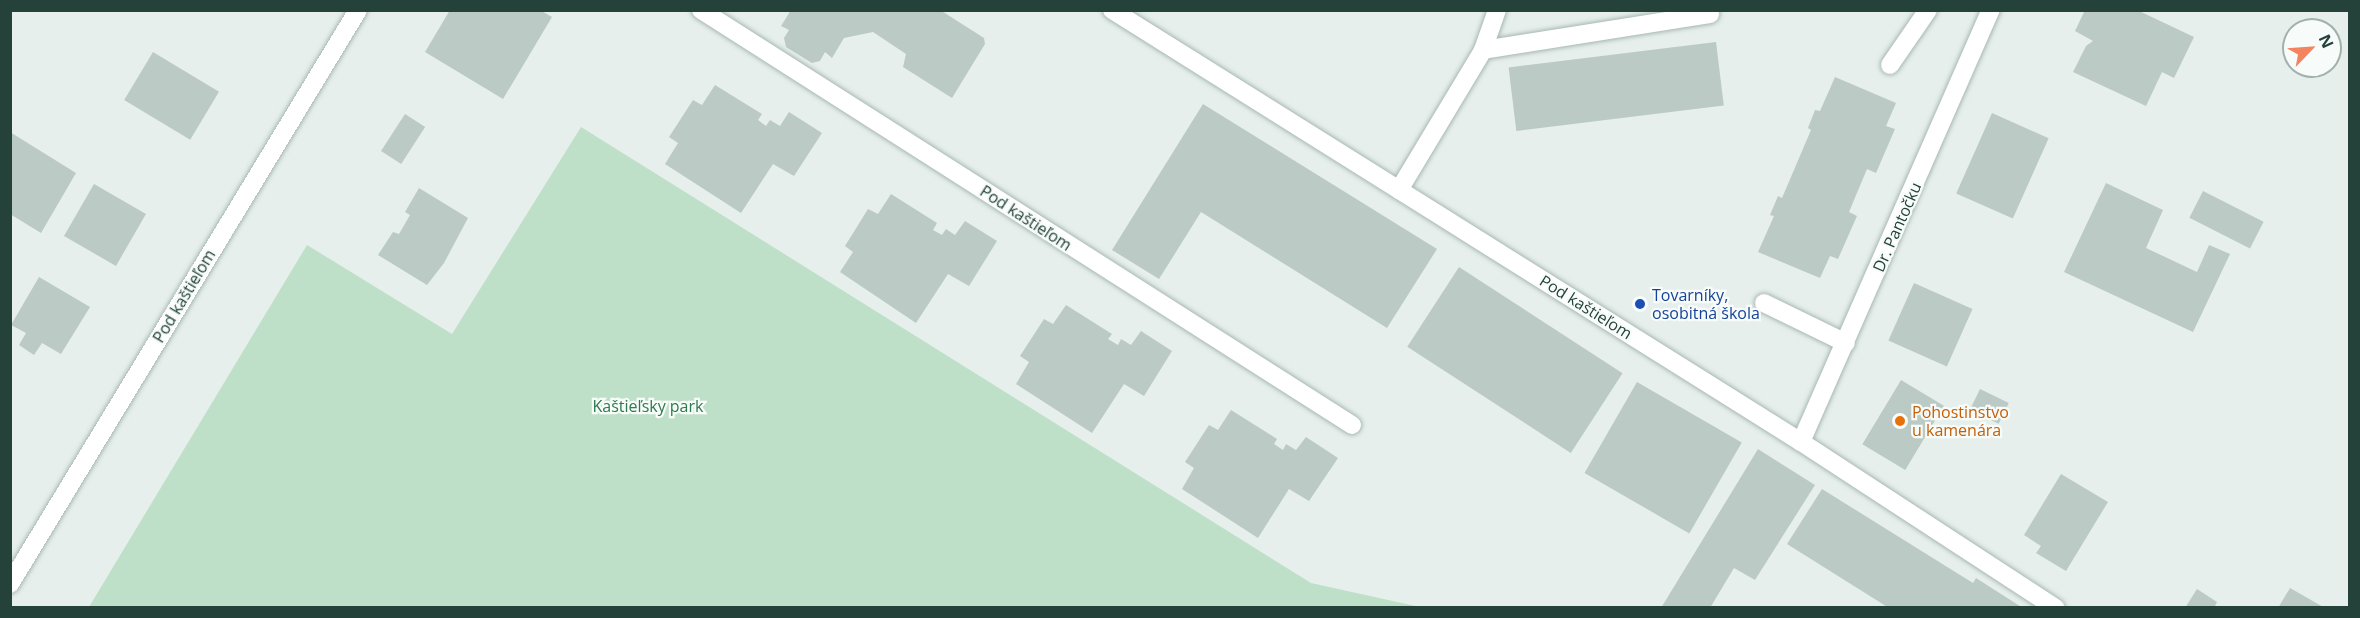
<!DOCTYPE html>
<html>
<head>
<meta charset="utf-8">
<style>
	body { margin:0 }
	#map { position:relative; width:2360px; height:618px; overflow:hidden; background:#e6efeb; font-family:"Open Sans",sans-serif }
	div>[style] { position:absolute }
	.green>* { inset:0; background:#bfe0c8 }
	.building>* { inset:0; background:#bbcac4; transform-origin:0 0 }
	.roads { filter:drop-shadow(0 0 2px #a8b8b2) drop-shadow(0 0 2px #a8b8b2) }
	.lane>* { height:18px; margin:-9px; padding:0 9px; transform-origin:9px; border-radius:9px; background:#fff }
	.street>* { height:18px; margin:-9px; padding:0 9px; transform-origin:9px; border-radius:9px; background:#fff }
	.dots>* { width:16px; height:16px; translate:-50% -50%; box-sizing:border-box; border:3px solid #f7fbf9; border-radius:50% }
	span { translate:-50% -50%; white-space:nowrap; text-align:center; line-height:1.15; -webkit-text-stroke:4.5px #f7fbf9; paint-order:stroke }
	.street-label { font-size:16px; color:#24423a }
	.transit-label { font-size:16px; color:#164399 }
	.left { translate:0 -50%; text-align:left }
	.park-label { font-size:16px; color:#2d7a4b }
	.food-label { font-size:16px; color:#c56008 }
	.frame { position:absolute; inset:0; border:12px solid #24423a; pointer-events:none }
	.north { position:absolute; left:2282px; top:18px; width:60px; height:60px; box-sizing:border-box; background:#f7fbf9; border:2px solid #a3b1ad; border-radius:50%; rotate:65deg; font-size:16px; font-weight:700; line-height:24px; text-align:center; color:#24423a }
	.north::after { content:''; display:block; margin:auto; width:21px; height:27px; background:#f4845f; clip-path:polygon(50% 0,100% 100%,50% 72%,0 100%) }
</style>
</head>
<body>
<div id="map">
	<div class="green">
		<i style="clip-path:polygon(581px 127px,1311px 583px,1420px 607px,89px 607px,307px 245px,452px 334px)"></i>
	</div>
	<div class="building">
		<i style="clip-path:polygon(450px 10px,540px 10px,552px 17px,503px 99px,425px 52px)"></i>
		<i style="clip-path:polygon(791px 10px,940px 10px,984px 38px,985px 44px,952px 98px,903px 67px,906px 54px,873px 32px,844px 38px,832px 58px,825px 52px,820px 61px,812px 63px,786px 47px,784px 38px,789px 30px,781px 26px)"></i>
		<i style="clip-path:polygon(2085px 10px,2137px 10px,2194px 37px,2174px 78px,2162px 72px,2146px 106px,2073px 72px,2086px 46px,2093px 41px,2075px 31px)"></i>
		<i style="left:1716px;top:42px;width:64px;height:209px;rotate:83deg"></i>
		<i style="left:153px;top:52px;width:77px;height:56px;rotate:31deg"></i>
		<i style="clip-path:polygon(1835px 77px,1896px 103px,1886px 126px,1895px 129px,1876px 173px,1867px 169px,1849px 212px,1857px 216px,1838px 259px,1830px 256px,1820px 278px,1758px 252px,1774px 216px,1770px 215px,1778px 196px,1782px 198px,1811px 130px,1808px 128px,1815px 110px,1820px 111px)"></i>
		<i style="clip-path:polygon(715px 85px,762px 114px,758px 120px,766px 126px,770px 120px,780px 126px,789px 112px,822px 133px,794px 176px,773px 164px,741px 213px,665px 164px,678px 143px,669px 137px,693px 100px,702px 105px)"></i>
		<i style="clip-path:polygon(1203px 104px,1437px 249px,1387px 328px,1201px 212px,1159px 279px,1112px 250px)"></i>
		<i style="left:1992px;top:113px;width:62px;height:88px;rotate:24deg"></i>
		<i style="left:405px;top:114px;width:24px;height:44px;rotate:33deg"></i>
		<i style="clip-path:polygon(10px 132px,76px 173px,41px 233px,10px 214px)"></i>
		<i style="clip-path:polygon(2106px 183px,2163px 210px,2146px 248px,2197px 272px,2209px 245px,2230px 254px,2193px 332px,2064px 272px)"></i>
		<i style="left:94px;top:184px;width:60px;height:60px;rotate:30deg"></i>
		<i style="clip-path:polygon(419px 188px,468px 218px,444px 263px,427px 285px,378px 255px,393px 232px,399px 234px,410px 215px,405px 212px)"></i>
		<i style="left:2203px;top:191px;width:68px;height:30px;rotate:27deg"></i>
		<i style="clip-path:polygon(891px 194px,937px 223px,933px 230px,942px 235px,946px 229px,955px 235px,965px 221px,997px 241px,969px 286px,948px 274px,916px 323px,840px 272px,853px 252px,845px 246px,868px 209px,878px 214px)"></i>
		<i style="left:1459px;top:267px;width:195px;height:95px;rotate:33deg"></i>
		<i style="clip-path:polygon(39px 277px,90px 307px,61px 354px,42px 343px,34px 355px,19px 345px,26px 333px,11px 325px)"></i>
		<i style="left:1914px;top:283px;width:64px;height:63px;rotate:24deg"></i>
		<i style="clip-path:polygon(1066px 305px,1112px 334px,1108px 339px,1118px 345px,1121px 339px,1131px 345px,1141px 331px,1172px 351px,1144px 396px,1124px 384px,1092px 433px,1016px 384px,1029px 362px,1020px 356px,1044px 319px,1053px 324px)"></i>
		<i style="left:1901px;top:380px;width:50px;height:75px;rotate:31deg"></i>
		<i style="left:1637px;top:382px;width:121px;height:105px;rotate:30deg"></i>
		<i style="left:1980px;top:389px;width:32px;height:23px;rotate:26deg"></i>
		<i style="clip-path:polygon(1231px 410px,1277px 439px,1274px 444px,1283px 450px,1286px 444px,1296px 450px,1306px 437px,1338px 458px,1309px 501px,1289px 489px,1258px 538px,1182px 489px,1194px 468px,1185px 462px,1209px 425px,1218px 430px)"></i>
		<i style="clip-path:polygon(1758px 449px,1815px 485px,1755px 580px,1734px 568px,1710px 608px,1661px 608px)"></i>
		<i style="clip-path:polygon(2061px 474px,2108px 502px,2066px 571px,2036px 553px,2041px 546px,2024px 535px)"></i>
		<i style="clip-path:polygon(1822px 489px,1973px 583px,1976px 578px,2023px 608px,1889px 608px,1787px 544px)"></i>
		<i style="clip-path:polygon(2290px 588px,2325px 608px,2278px 608px)"></i>
		<i style="clip-path:polygon(2197px 589px,2217px 602px,2214px 608px,2185px 608px)"></i>
	</div>
	<div class="roads">
		<div class="lane">
			<i style="left:1483px;top:50px;width:230px;rotate:-9deg"></i>
			<i style="left:1890px;top:65px;width:67px;rotate:-55.4deg"></i>
			<i style="left:1399px;top:190px;width:163px;rotate:-59deg"></i>
			<i style="left:1483px;top:50px;width:42px;rotate:-70.7deg"></i>
			<i style="left:1764px;top:303px;width:91px;rotate:26deg"></i>
		</div>
		<div class="street">
			<i style="left:701px;top:10px;width:772px;rotate:32.52deg"></i>
			<i style="left:1112px;top:10px;width:813px;rotate:32.09deg"></i>
			<i style="left:1801px;top:442px;width:304px;rotate:33.1deg"></i>
			<i style="left:1801px;top:442px;width:472px;rotate:-66.3deg"></i>
			<i style="left:10px;top:584px;width:671px;rotate:-58.77deg"></i>
		</div>
	</div>
	<div class="dots">
		<i style="left:1640px;top:304px;background:#1a4fb4"></i>
		<i style="left:1900px;top:421px;background:#e8710a"></i>
	</div>
	<div class="street-label">
		<span style="left:1026px;top:218px;rotate:33deg">Pod kaštieľom</span>
		<span style="left:1897px;top:227px;rotate:-66deg">Dr. Pantočku</span>
		<span style="left:184px;top:296px;rotate:-59deg">Pod kaštieľom</span>
		<span style="left:1586px;top:307px;rotate:32deg">Pod kaštieľom</span>
	</div>
	<div class="transit-label">
		<span class="left" style="left:1652px;top:304px">Tovarníky,<br>osobitná škola</span>
	</div>
	<div class="park-label">
		<span style="left:648px;top:406px">Kaštieľsky park</span>
	</div>
	<div class="food-label">
		<span class="left" style="left:1912px;top:421px">Pohostinstvo<br>u kamenára</span>
	</div>
	<div class="frame"></div>
	<div class="north">N</div>
</div>
</body>
</html>
